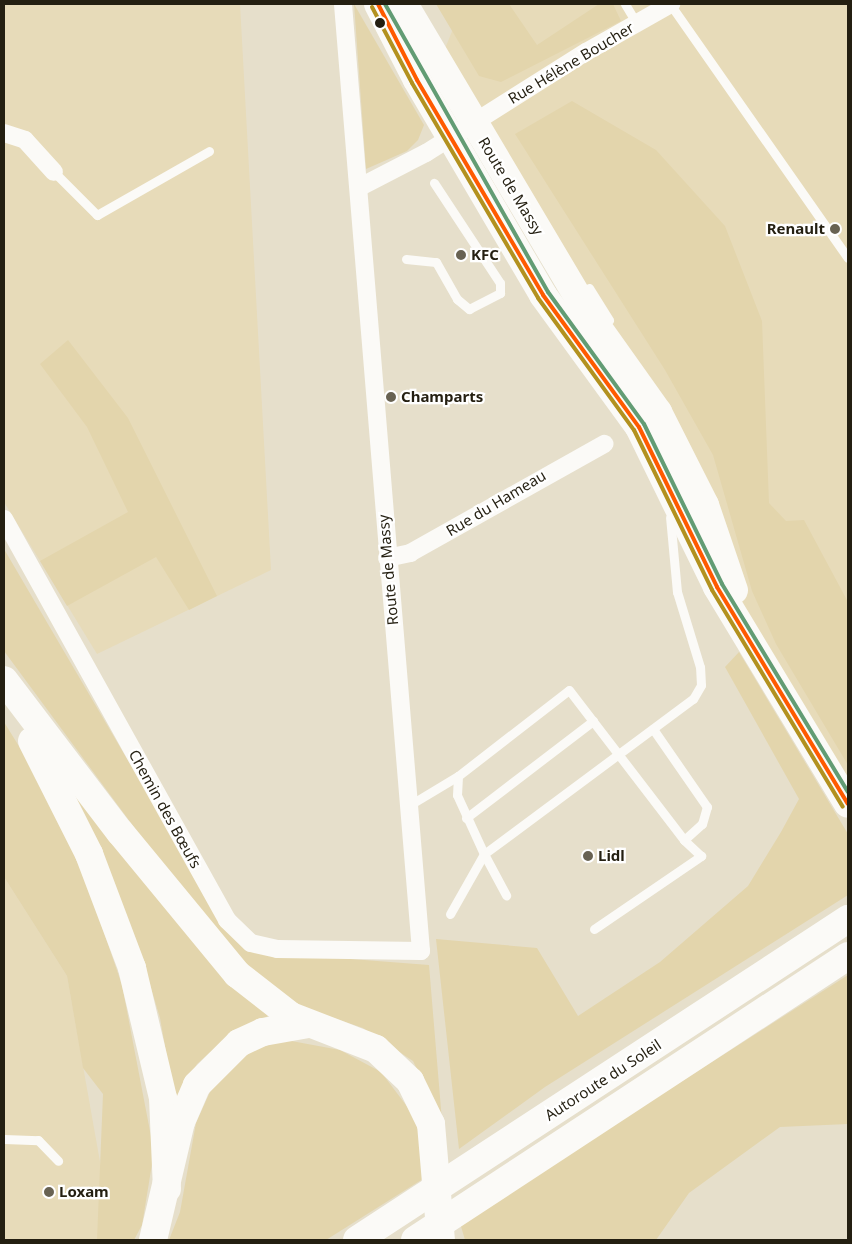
<!DOCTYPE html>
<html>
<head>
<meta charset="utf-8">
<style>
	body { margin:0 }
	#map { position:relative; width:852px; height:1244px; overflow:hidden; background:#e6dfcb; font-family:"Noto Sans",sans-serif }
	div>[style] { position:absolute }
	.built>* { inset:0; background:#e7dbb9 }
	.green>* { inset:0; background:#e3d5ac }
	.lane>* { height:9px; margin:-4.5px; padding:0 4.5px; transform-origin:4.5px; border-radius:4.5px; background:#fbfaf7 }
	.street>* { height:18px; margin:-9px; padding:0 9px; transform-origin:9px; border-radius:9px; background:#fbfaf7 }
	.primary>* { height:28px; margin:-14px; padding:0 14px; transform-origin:14px; border-radius:14px; background:#fbfaf7 }
	.highway>* { height:28px; margin:-14px; padding:0 14px; transform-origin:14px; border-radius:14px; background:#fbfaf7 }
	.bus-1>* { height:4px; margin:-2px; padding:0 2px; transform-origin:2px; border-radius:2px; background:#ff5a00 }
	.bus-2>* { height:4px; margin:-2px; padding:0 2px; transform-origin:2px; border-radius:2px; background:#b2911f }
	.bus-3>* { height:4px; margin:-2px; padding:0 2px; transform-origin:2px; border-radius:2px; background:#629c74 }
	.dots>* { width:14px; height:14px; translate:-50% -50%; box-sizing:border-box; border:2px solid #fff; border-radius:50% }
	span { translate:-50% -50%; white-space:nowrap; text-align:center; line-height:1.15; -webkit-text-stroke:4.5px #fff; paint-order:stroke }
	.street-label { font-size:15px; color:#241f11 }
	.poi-label { font-size:15px; color:#241f11; font-weight:700 }
	.right { translate:-100% -50%; text-align:right }
	.left { translate:0 -50%; text-align:left }
	.frame { position:absolute; inset:0; border:5px solid #241f11; pointer-events:none }
</style>
</head>
<body>
<div id="map">
	<div class="built">
		<i style="clip-path:polygon(4px 4px,240px 4px,271px 570px,97px 654px,4px 502px)"></i>
		<i style="clip-path:polygon(463px 4px,848px 4px,848px 804px,438px 66px)"></i>
		<i style="clip-path:polygon(4px 877px,67px 976px,113px 1235px,107px 1240px,4px 1240px)"></i>
	</div>
	<div class="green">
		<i style="clip-path:polygon(354px 4px,424px 125px,418px 140px,407px 151px,366px 169px)"></i>
		<i style="clip-path:polygon(436px 4px,509px 4px,537px 45px,599px 4px,613px 4px,621px 21px,501px 82px,479px 76px)"></i>
		<i style="clip-path:polygon(572px 101px,656px 150px,725px 226px,762px 321px,769px 503px,786px 521px,804px 520px,848px 602px,848px 765px,776px 644px,752px 591px,713px 455px,665px 370px,515px 134px)"></i>
		<i style="clip-path:polygon(68px 340px,128px 418px,217px 596px,189px 610px,156px 557px,67px 606px,40px 561px,128px 512px,87px 427px,40px 364px)"></i>
		<i style="clip-path:polygon(4px 549px,229px 933px,246px 951px,429px 965px,442px 1121px,413px 1061px,363px 1028px,302px 1007px,235px 959px,173px 880px,4px 651px)"></i>
		<i style="clip-path:polygon(739px 652px,848px 834px,848px 895px,545px 1087px,459px 1149px,436px 939px,537px 948px,578px 1016px,660px 962px,748px 886px,781px 832px,799px 799px,725px 667px)"></i>
		<i style="clip-path:polygon(4px 722px,38px 777px,78px 857px,122px 985px,154px 1152px,142px 1225px,134px 1240px,97px 1240px,103px 1094px,83px 1068px,67px 976px,4px 877px)"></i>
		<i style="clip-path:polygon(63px 773px,268px 1016px,225px 1039px,197px 1064px,175px 1103px,160px 1018px,139px 948px)"></i>
		<i style="clip-path:polygon(848px 975px,848px 1124px,780px 1127px,689px 1193px,656px 1240px,465px 1240px,460px 1223px)"></i>
		<i style="clip-path:polygon(286px 1040px,340px 1050px,381px 1072px,409px 1109px,423px 1139px,426px 1177px,326px 1240px,169px 1240px,180px 1212px,196px 1123px,214px 1083px,251px 1050px)"></i>
	</div>
	<div class="lane">
		<i style="left:625px;top:4px;width:23px;rotate:59deg"></i>
		<i style="left:670px;top:4px;width:310px;rotate:55deg"></i>
		<i style="left:54px;top:172px;width:61px;rotate:45deg"></i>
		<i style="left:97px;top:215px;width:129px;rotate:-29.7deg"></i>
		<i style="left:406px;top:259px;width:30px;rotate:6deg"></i>
		<i style="left:436px;top:262px;width:43px;rotate:60.4deg"></i>
		<i style="left:457px;top:299px;width:16px;rotate:40deg"></i>
		<i style="left:469px;top:309px;width:35px;rotate:-27deg"></i>
		<i style="left:500px;top:293px;width:10px;rotate:-90deg"></i>
		<i style="left:500px;top:283px;width:120px;rotate:-123.4deg"></i>
		<i style="left:589px;top:288px;width:38px;rotate:58deg"></i>
		<i style="left:458px;top:776px;width:19px;rotate:93deg"></i>
		<i style="left:457px;top:795px;width:65px;rotate:65.4deg"></i>
		<i style="left:484px;top:854px;width:260px;rotate:-36.6deg"></i>
		<i style="left:693px;top:699px;width:16px;rotate:-60deg"></i>
		<i style="left:701px;top:685px;width:18px;rotate:-93deg"></i>
		<i style="left:700px;top:667px;width:78px;rotate:-107deg"></i>
		<i style="left:677px;top:592px;width:75px;rotate:-95.3deg"></i>
		<i style="left:408px;top:806px;width:58px;rotate:-31deg"></i>
		<i style="left:458px;top:776px;width:140px;rotate:-37.8deg"></i>
		<i style="left:569px;top:690px;width:189px;rotate:52.5deg"></i>
		<i style="left:684px;top:840px;width:24px;rotate:-42deg"></i>
		<i style="left:702px;top:824px;width:18px;rotate:-74deg"></i>
		<i style="left:707px;top:807px;width:95px;rotate:-124.7deg"></i>
		<i style="left:466px;top:818px;width:160px;rotate:-37.4deg"></i>
		<i style="left:450px;top:914px;width:69px;rotate:-60.5deg"></i>
		<i style="left:484px;top:854px;width:47px;rotate:61.8deg"></i>
		<i style="left:594px;top:929px;width:130px;rotate:-34.3deg"></i>
		<i style="left:701px;top:856px;width:23px;rotate:-137deg"></i>
		<i style="left:4px;top:1139px;width:34px;rotate:2deg"></i>
		<i style="left:38px;top:1140px;width:29px;rotate:46deg"></i>
	</div>
	<div class="street">
		<i style="left:4px;top:133px;width:22px;rotate:18deg"></i>
		<i style="left:25px;top:140px;width:43px;rotate:47.8deg"></i>
		<i style="left:360px;top:187px;width:74px;rotate:-27.3deg"></i>
		<i style="left:426px;top:153px;width:189px;rotate:-32.3deg"></i>
		<i style="left:586px;top:52px;width:98px;rotate:-29.5deg"></i>
		<i style="left:4px;top:519px;width:459px;rotate:60.9deg"></i>
		<i style="left:227px;top:920px;width:33px;rotate:44deg"></i>
		<i style="left:251px;top:943px;width:27px;rotate:13deg"></i>
		<i style="left:277px;top:949px;width:144px;rotate:0.8deg"></i>
		<i style="left:421px;top:951px;width:950px;rotate:-94.71deg"></i>
		<i style="left:387px;top:558px;width:24px;rotate:-12deg"></i>
		<i style="left:410px;top:553px;width:223px;rotate:-29.3deg"></i>
	</div>
	<div class="primary">
		<i style="left:378px;top:4px;width:85px;rotate:62.8deg"></i>
		<i style="left:417px;top:80px;width:249px;rotate:59.6deg"></i>
		<i style="left:543px;top:295px;width:163px;rotate:54deg"></i>
		<i style="left:639px;top:427px;width:178px;rotate:64deg"></i>
		<i style="left:717px;top:587px;width:253px;rotate:58.9deg"></i>
		<i style="left:404px;top:4px;width:358px;rotate:59.3deg"></i>
		<i style="left:587px;top:312px;width:123px;rotate:54.6deg"></i>
		<i style="left:658px;top:412px;width:104px;rotate:63.2deg"></i>
		<i style="left:705px;top:505px;width:90px;rotate:71.2deg"></i>
	</div>
	<div class="highway">
		<i style="left:4px;top:680px;width:191px;rotate:52.7deg"></i>
		<i style="left:120px;top:832px;width:184px;rotate:50.5deg"></i>
		<i style="left:237px;top:974px;width:68px;rotate:37.9deg"></i>
		<i style="left:291px;top:1016px;width:91px;rotate:21.2deg"></i>
		<i style="left:376px;top:1049px;width:47px;rotate:43.3deg"></i>
		<i style="left:410px;top:1081px;width:48px;rotate:64deg"></i>
		<i style="left:431px;top:1124px;width:116px;rotate:85.1deg"></i>
		<i style="left:32px;top:741px;width:127px;rotate:63.2deg"></i>
		<i style="left:89px;top:854px;width:122px;rotate:69.3deg"></i>
		<i style="left:132px;top:968px;width:134px;rotate:76.6deg"></i>
		<i style="left:163px;top:1098px;width:91px;rotate:87.5deg"></i>
		<i style="left:153px;top:1240px;width:121px;rotate:-76.7deg"></i>
		<i style="left:181px;top:1122px;width:40px;rotate:-66.6deg"></i>
		<i style="left:197px;top:1085px;width:59px;rotate:-45deg"></i>
		<i style="left:239px;top:1043px;width:26px;rotate:-25deg"></i>
		<i style="left:263px;top:1032px;width:46px;rotate:-10.1deg"></i>
		<i style="left:357px;top:1240px;width:587px;rotate:-33.18deg"></i>
		<i style="left:415px;top:1240px;width:518px;rotate:-33.26deg"></i>
	</div>
	<div class="bus-1">
		<i style="left:378px;top:4px;width:85px;rotate:62.8deg"></i>
		<i style="left:417px;top:80px;width:249px;rotate:59.6deg"></i>
		<i style="left:543px;top:295px;width:163px;rotate:54deg"></i>
		<i style="left:639px;top:427px;width:178px;rotate:64deg"></i>
		<i style="left:717px;top:587px;width:253px;rotate:58.9deg"></i>
	</div>
	<div class="bus-2">
		<i style="left:372px;top:7px;width:86px;rotate:62.2deg"></i>
		<i style="left:412px;top:83px;width:249px;rotate:59.6deg"></i>
		<i style="left:538px;top:298px;width:163px;rotate:54deg"></i>
		<i style="left:634px;top:430px;width:178px;rotate:64deg"></i>
		<i style="left:712px;top:590px;width:253px;rotate:58.9deg"></i>
	</div>
	<div class="bus-3">
		<i style="left:385px;top:4px;width:331px;rotate:60.5deg"></i>
		<i style="left:548px;top:292px;width:163px;rotate:54deg"></i>
		<i style="left:644px;top:424px;width:178px;rotate:64deg"></i>
		<i style="left:722px;top:584px;width:243px;rotate:58.8deg"></i>
	</div>
	<div class="dots">
		<i style="left:380px;top:23px;background:#241f11"></i>
		<i style="left:835px;top:229px;background:#686252"></i>
		<i style="left:461px;top:255px;background:#686252"></i>
		<i style="left:391px;top:397px;background:#686252"></i>
		<i style="left:588px;top:856px;background:#686252"></i>
		<i style="left:49px;top:1192px;background:#686252"></i>
	</div>
	<div class="street-label">
		<span style="left:571px;top:63px;rotate:-31deg">Rue Hélène Boucher</span>
		<span style="left:511px;top:186px;rotate:59deg">Route de Massy</span>
		<span style="left:496px;top:503px;rotate:-31deg">Rue du Hameau</span>
		<span style="left:388px;top:570px;rotate:-95deg">Route de Massy</span>
		<span style="left:165px;top:809px;rotate:61deg">Chemin des Bœufs</span>
		<span style="left:603px;top:1080px;rotate:-33deg">Autoroute du Soleil</span>
	</div>
	<div class="poi-label">
		<span class="right" style="left:825px;top:229px">Renault</span>
		<span class="left" style="left:471px;top:255px">KFC</span>
		<span class="left" style="left:401px;top:397px">Champarts</span>
		<span class="left" style="left:598px;top:856px">Lidl</span>
		<span class="left" style="left:59px;top:1192px">Loxam</span>
	</div>
	<div class="frame"></div>
</div>
</body>
</html>
